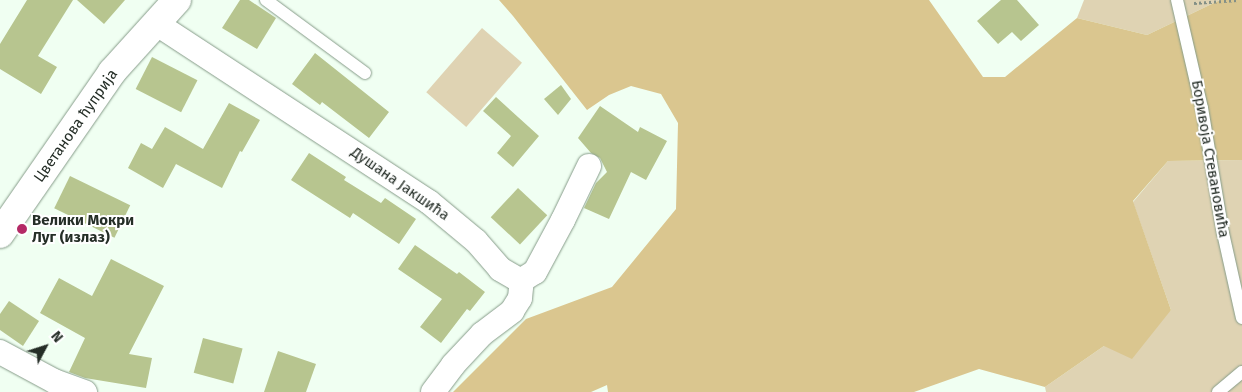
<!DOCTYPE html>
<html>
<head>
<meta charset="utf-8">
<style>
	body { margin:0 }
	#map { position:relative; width:1242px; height:392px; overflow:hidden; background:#f0fff2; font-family:"Fira Sans",sans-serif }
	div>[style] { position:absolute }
	.green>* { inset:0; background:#dfd3b3; transform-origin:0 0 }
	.forest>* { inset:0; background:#dac68f }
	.building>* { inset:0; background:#b7c58f; transform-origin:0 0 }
	.path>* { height:3px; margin-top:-1.5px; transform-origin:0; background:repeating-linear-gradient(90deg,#849086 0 2.5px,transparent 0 5px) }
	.roads { filter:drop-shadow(0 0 1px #869c89) drop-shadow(0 0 1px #869c89) }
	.service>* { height:12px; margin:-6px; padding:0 6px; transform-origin:6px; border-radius:6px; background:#fff }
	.minor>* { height:24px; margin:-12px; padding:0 12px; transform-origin:12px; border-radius:12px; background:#fff }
	.tertiary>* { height:28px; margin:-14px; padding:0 14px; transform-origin:14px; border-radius:14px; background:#fff }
	.dots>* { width:14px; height:14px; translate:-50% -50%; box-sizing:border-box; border:2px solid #fff; border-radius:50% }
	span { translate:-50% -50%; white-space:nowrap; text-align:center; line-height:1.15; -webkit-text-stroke:4px #fff; paint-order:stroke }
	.street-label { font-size:15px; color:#252e27 }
	.poi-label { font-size:15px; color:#252e27; font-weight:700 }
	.left { translate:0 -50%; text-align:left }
	.north { position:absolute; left:20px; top:322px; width:50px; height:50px; -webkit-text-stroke:4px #fff; paint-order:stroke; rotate:50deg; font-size:14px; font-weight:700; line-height:20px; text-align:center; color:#252e27 }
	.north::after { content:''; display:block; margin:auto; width:18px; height:22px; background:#252e27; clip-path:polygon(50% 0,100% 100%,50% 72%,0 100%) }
</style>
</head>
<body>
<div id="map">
	<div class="green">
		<i style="clip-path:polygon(1084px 0,1220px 0,1147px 35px,1077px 18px)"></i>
		<i style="left:482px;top:28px;width:53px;height:85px;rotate:41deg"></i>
		<i style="clip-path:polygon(1242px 160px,1242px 392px,1046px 392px,1045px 387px,1104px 346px,1171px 310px,1133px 202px,1168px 161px)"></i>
	</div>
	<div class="forest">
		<i style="clip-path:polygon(499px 0,929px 0,983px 77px,1005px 77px,1077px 18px,1147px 35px,1220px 0,1242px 0,1242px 160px,1168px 161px,1133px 201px,1171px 310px,1132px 359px,1104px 346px,1045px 387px,979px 369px,914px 392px,608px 392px,607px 385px,591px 392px,453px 392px,526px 319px,612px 287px,676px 209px,678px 123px,661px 94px,631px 86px,609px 95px,587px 110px,513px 16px)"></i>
	</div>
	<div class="building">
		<i style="clip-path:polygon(27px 0,73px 0,38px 56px,57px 67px,41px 94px,0 69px,0 44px)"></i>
		<i style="clip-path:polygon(77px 0,125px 0,104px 24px)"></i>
		<i style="clip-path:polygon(240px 0,249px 0,276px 18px,257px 49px,222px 28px)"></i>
		<i style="clip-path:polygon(1001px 0,1017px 0,1039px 25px,1021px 41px,1012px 32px,998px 44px,977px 21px)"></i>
		<i style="clip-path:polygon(315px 53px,389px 112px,369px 138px,322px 102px,320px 105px,292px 84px)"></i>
		<i style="left:152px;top:57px;width:51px;height:36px;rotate:27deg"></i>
		<i style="clip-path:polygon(561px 85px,571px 99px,558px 115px,544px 99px)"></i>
		<i style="clip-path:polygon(496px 97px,539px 136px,513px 167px,497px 153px,511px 136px,483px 111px)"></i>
		<i style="clip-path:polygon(229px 103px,260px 120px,242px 152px,240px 151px,222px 188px,176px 164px,163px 188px,128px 168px,141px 143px,152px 149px,165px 127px,203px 149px)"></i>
		<i style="clip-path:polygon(600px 106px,638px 132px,640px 127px,667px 141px,646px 180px,631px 172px,609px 219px,584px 208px,596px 183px,607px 172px,600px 158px,591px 153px,578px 138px)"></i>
		<i style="clip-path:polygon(309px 153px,346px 177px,344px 180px,381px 203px,385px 198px,416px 219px,399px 244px,353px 213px,350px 218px,291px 180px)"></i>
		<i style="left:70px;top:176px;width:67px;height:36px;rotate:26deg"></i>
		<i style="left:518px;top:188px;width:40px;height:40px;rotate:43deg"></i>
		<i style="clip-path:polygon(415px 245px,457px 274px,459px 272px,485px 292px,470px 311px,467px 309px,441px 343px,420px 327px,442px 299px,398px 269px)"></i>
		<i style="clip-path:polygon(111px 259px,164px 286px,129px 354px,152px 358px,146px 388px,85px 378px,69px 372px,85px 338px,40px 313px,59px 278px,92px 296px)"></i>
		<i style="clip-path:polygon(9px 301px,39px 321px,23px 346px,0 330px,0 314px)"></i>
		<i style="left:203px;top:338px;width:41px;height:36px;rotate:15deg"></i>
		<i style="clip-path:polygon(278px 351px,316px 364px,306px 392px,264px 392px)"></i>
	</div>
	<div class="path">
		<i style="left:1194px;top:3px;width:44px;rotate:-3.9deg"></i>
	</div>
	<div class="roads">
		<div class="service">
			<i style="left:266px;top:0;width:123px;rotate:36.4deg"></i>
			<i style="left:1177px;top:0;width:111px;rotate:77deg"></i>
			<i style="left:1202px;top:108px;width:127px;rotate:80.5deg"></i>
			<i style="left:1223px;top:233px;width:87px;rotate:77.4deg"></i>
			<i style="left:1218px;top:392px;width:31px;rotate:-40deg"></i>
		</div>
		<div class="minor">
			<i style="left:157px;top:24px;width:325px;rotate:33.2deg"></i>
			<i style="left:429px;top:202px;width:61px;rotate:39.7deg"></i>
			<i style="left:476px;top:241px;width:37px;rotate:49deg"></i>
			<i style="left:500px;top:269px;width:20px;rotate:30deg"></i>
			<i style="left:517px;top:279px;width:5px;rotate:11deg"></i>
			<i style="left:522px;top:280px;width:15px;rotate:-32deg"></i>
			<i style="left:535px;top:272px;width:59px;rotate:-61.7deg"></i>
			<i style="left:563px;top:220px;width:60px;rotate:-64.3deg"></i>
			<i style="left:0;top:352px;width:61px;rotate:28.2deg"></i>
			<i style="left:54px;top:381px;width:33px;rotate:20deg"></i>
			<i style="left:433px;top:392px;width:34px;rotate:-53deg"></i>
			<i style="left:453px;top:365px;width:42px;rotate:-46.9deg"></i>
			<i style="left:482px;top:334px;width:38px;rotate:-37deg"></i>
			<i style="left:512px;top:311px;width:15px;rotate:-58deg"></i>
			<i style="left:520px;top:298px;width:18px;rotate:-84deg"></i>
		</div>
		<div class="tertiary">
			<i style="left:0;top:234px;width:197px;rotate:-55.3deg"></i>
			<i style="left:112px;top:72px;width:97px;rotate:-47.9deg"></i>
		</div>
	</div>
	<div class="dots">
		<i style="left:22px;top:229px;background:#b42a66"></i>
	</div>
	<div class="street-label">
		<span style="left:76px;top:126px;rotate:-55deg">Цветанова ћуприја</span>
		<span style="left:1210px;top:159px;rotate:80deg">Боривоја Стевановића</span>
		<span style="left:400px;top:184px;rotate:35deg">Душана Јакшића</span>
	</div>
	<div class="poi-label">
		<span class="left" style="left:32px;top:229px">Велики Мокри<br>Луг (излаз)</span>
	</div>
	<div class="north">N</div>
</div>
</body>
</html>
